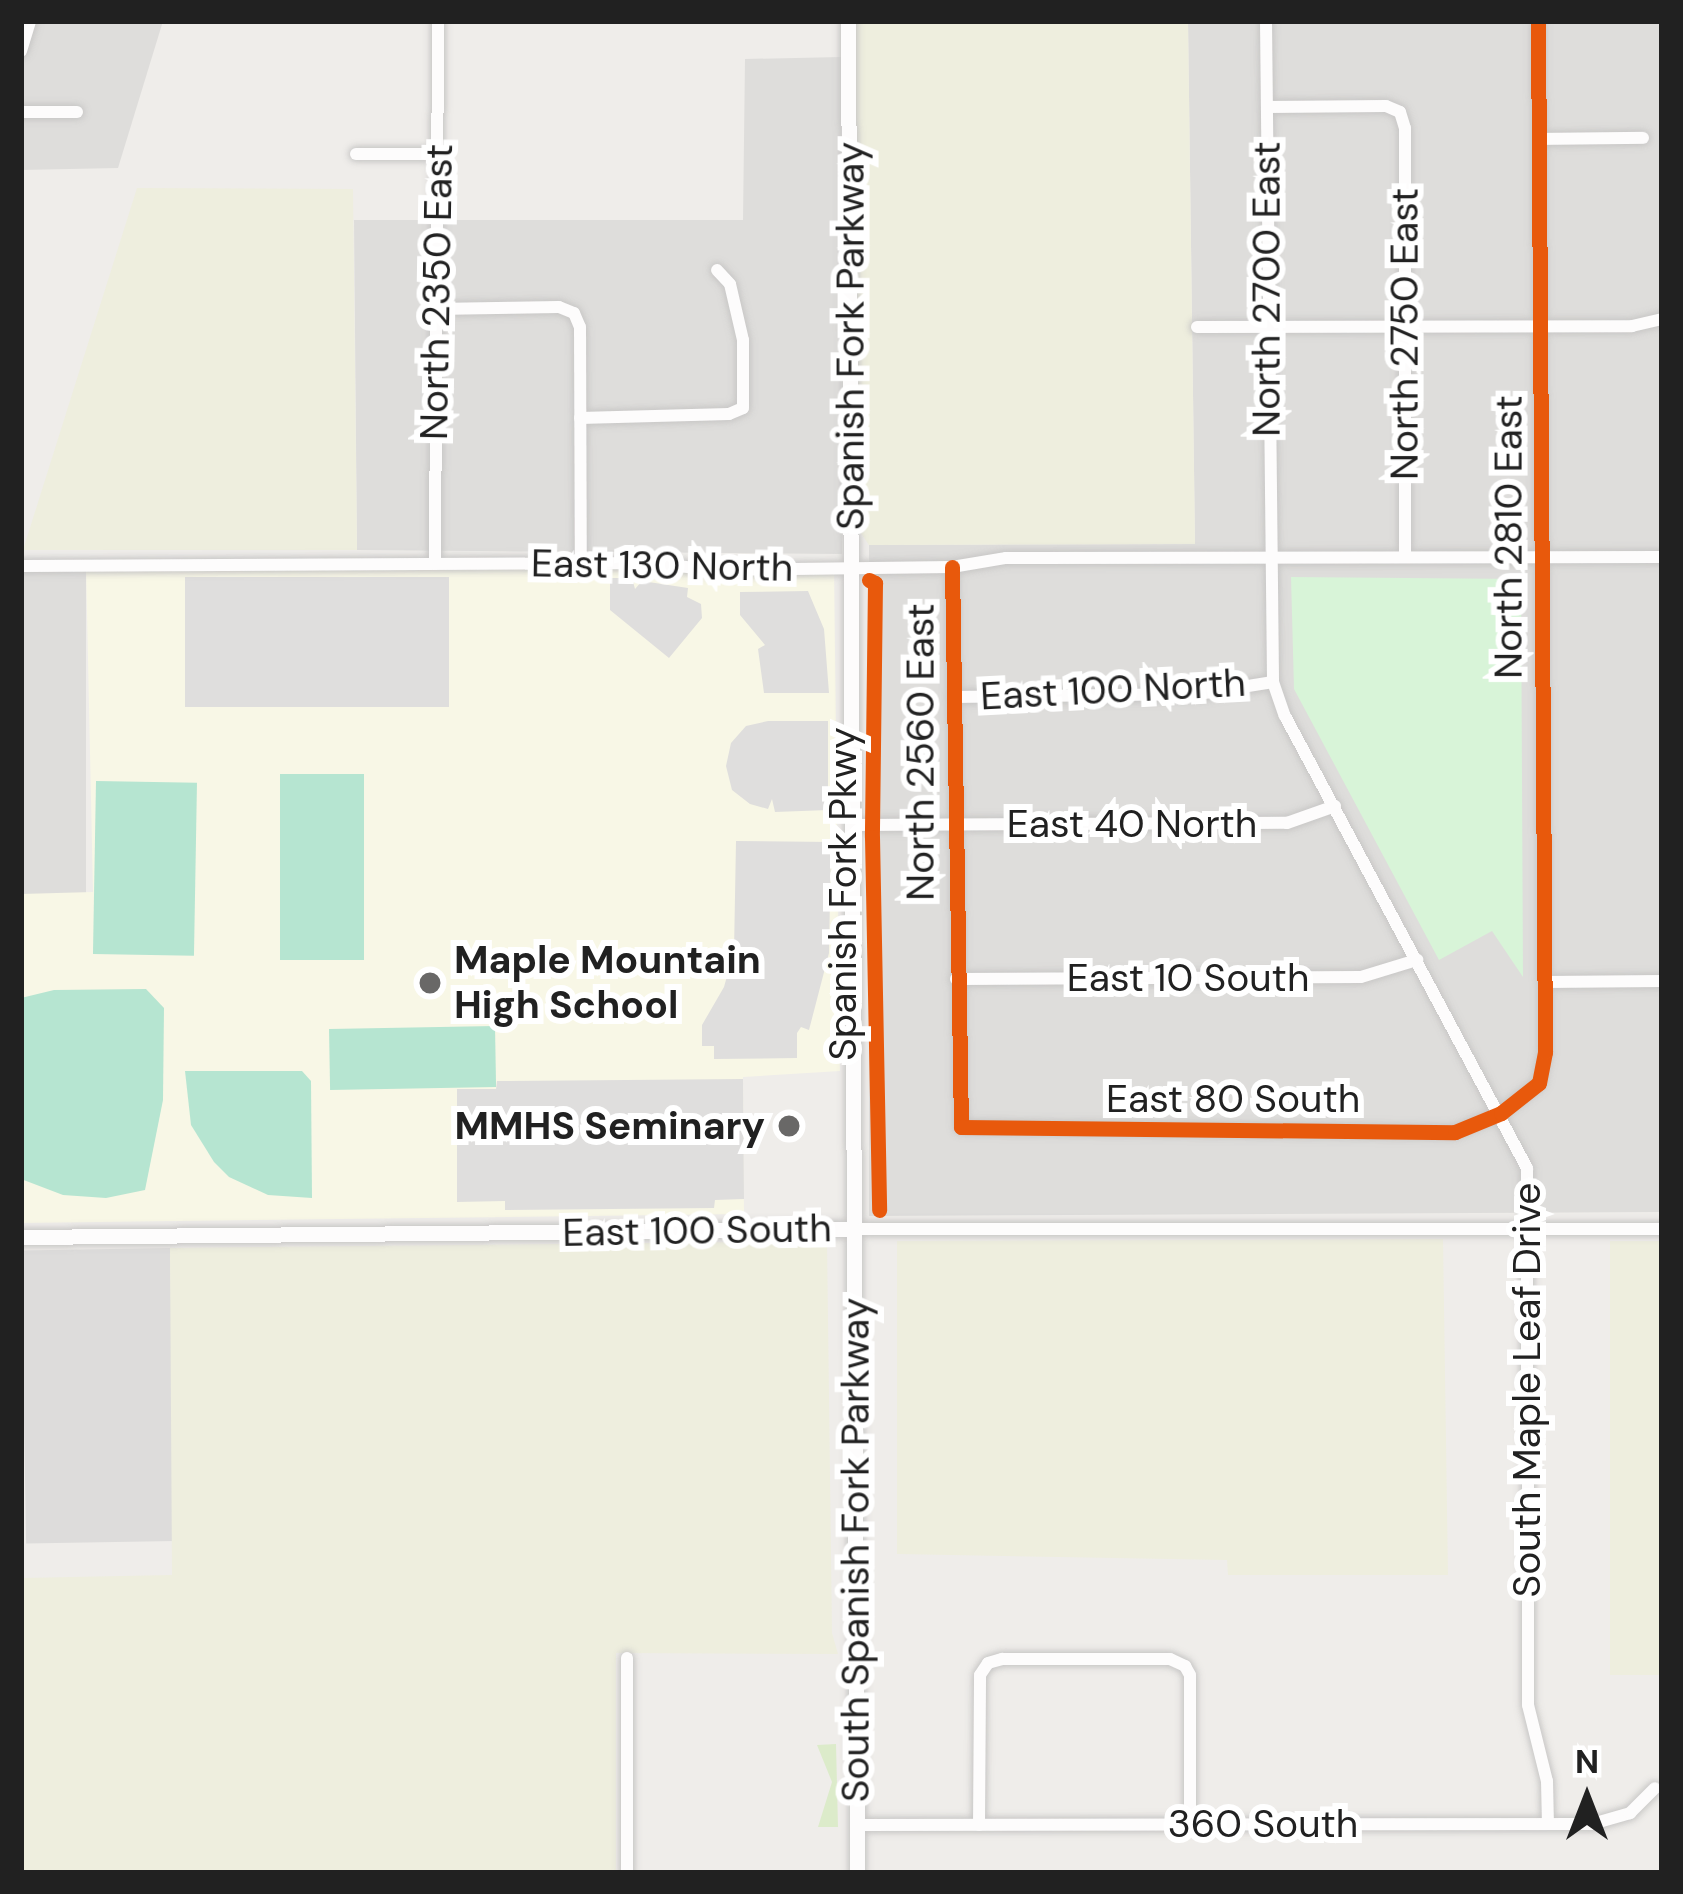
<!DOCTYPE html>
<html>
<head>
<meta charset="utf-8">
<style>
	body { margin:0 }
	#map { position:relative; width:1683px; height:1894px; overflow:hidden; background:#efedea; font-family:"DM Sans",sans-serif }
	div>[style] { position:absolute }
	.residential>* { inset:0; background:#dedddb; transform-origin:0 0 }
	.education>* { inset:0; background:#f8f7e6 }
	.religious>* { inset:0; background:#dddcdb; transform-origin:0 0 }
	.farmland>* { inset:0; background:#eeeede; transform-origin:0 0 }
	.grass>* { inset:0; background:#dcebca }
	.park>* { inset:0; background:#d8f4d8 }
	.pitch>* { inset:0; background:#b6e5d1; transform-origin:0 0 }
	.parking>* { inset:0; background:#dfdedd; transform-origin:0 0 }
	.roads { filter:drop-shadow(0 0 3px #c8c7c6) drop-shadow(0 0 3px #c8c7c6) }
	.minor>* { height:12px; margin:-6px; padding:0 6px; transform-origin:6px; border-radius:6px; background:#fdfcfc }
	.tertiary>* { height:15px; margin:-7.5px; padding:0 7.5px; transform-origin:7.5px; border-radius:7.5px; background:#fdfcfc }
	.cycleway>* { height:15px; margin:-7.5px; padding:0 7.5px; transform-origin:7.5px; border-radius:7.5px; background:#e8590c }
	.dots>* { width:33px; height:33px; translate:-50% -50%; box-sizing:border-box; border:6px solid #fff; border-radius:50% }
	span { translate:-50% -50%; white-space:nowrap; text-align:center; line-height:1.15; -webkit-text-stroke:12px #fff; paint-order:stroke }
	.street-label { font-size:39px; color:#212121 }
	.poi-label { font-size:39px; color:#212121; font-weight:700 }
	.left { translate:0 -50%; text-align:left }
	.right { translate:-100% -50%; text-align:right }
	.frame { position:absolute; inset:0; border:24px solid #212121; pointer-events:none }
	.north { position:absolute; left:1527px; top:1738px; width:120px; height:120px; -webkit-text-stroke:9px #fff; paint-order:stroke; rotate:0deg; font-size:33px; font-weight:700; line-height:48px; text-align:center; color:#212121 }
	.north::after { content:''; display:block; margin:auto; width:42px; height:54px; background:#212121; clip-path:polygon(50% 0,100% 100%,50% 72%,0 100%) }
</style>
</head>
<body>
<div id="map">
	<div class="residential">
		<i style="clip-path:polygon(21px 21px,163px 21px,118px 168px,21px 170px)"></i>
		<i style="clip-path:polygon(1188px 21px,1662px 21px,1662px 1212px,869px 1216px,869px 545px,1195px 544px)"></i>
		<i style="clip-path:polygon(841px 57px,842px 554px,357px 550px,354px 220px,743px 220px,745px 59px)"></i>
		<i style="left:21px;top:566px;width:65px;height:328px"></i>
	</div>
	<div class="education">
		<i style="clip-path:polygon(86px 566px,834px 567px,840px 1071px,743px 1077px,744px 1214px,21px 1223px,21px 894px,93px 892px)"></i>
	</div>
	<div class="religious">
		<i style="left:170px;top:1248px;width:293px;height:149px;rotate:89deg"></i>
	</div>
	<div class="farmland">
		<i style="clip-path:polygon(854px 21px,1188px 21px,1195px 544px,869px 545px,860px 532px)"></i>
		<i style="clip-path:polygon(137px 188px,353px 189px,357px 550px,23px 550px)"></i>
		<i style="clip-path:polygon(1443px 1239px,1448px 1575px,1228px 1575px,1227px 1560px,897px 1554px,897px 1241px)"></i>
		<i style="clip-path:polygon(827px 1241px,832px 1633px,838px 1654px,616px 1653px,616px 1873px,21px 1873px,21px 1578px,172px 1575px,170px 1248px)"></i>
		<i style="left:1610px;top:1241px;width:52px;height:434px"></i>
	</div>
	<div class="grass">
		<i style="clip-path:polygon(836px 1744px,838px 1827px,818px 1827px,832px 1782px,817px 1745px)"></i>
	</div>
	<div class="park">
		<i style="clip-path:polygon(1291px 577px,1521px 579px,1523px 977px,1492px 931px,1439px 960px,1294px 689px)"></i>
	</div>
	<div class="pitch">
		<i style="left:280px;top:774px;width:84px;height:186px"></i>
		<i style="left:96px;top:781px;width:101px;height:173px;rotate:1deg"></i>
		<i style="clip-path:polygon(146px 989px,164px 1008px,163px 1100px,145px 1190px,106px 1198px,63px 1195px,21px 1179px,21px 998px,54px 990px)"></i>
		<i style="left:495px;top:1026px;width:61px;height:166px;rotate:89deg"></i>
		<i style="clip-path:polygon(185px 1071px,302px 1071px,311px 1081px,312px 1198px,268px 1195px,229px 1177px,214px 1162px,191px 1125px)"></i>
	</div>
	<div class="parking">
		<i style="left:449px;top:577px;width:130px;height:264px;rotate:90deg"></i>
		<i style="clip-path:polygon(610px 578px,632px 578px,635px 589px,642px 581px,688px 588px,687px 597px,701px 604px,702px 618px,669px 658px,610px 610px)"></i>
		<i style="clip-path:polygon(808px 591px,824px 629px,829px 693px,764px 693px,758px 649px,765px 645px,740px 615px,740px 592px)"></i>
		<i style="clip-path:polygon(768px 721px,828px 721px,828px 810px,775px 812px,772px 799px,768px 809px,750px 804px,732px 790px,726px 766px,731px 743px,746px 726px)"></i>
		<i style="clip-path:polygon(736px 841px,831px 842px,829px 953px,809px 1030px,801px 1027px,797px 1033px,797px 1058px,714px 1059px,714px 1046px,702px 1046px,702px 1025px,724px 987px,734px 951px)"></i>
		<i style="clip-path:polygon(743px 1079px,744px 1199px,715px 1200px,714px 1208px,505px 1210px,505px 1201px,457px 1202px,457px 1089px,496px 1089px,497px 1081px)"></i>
	</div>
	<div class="roads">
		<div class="minor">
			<i style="left:1266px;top:21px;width:661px;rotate:89.39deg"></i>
			<i style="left:1273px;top:682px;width:36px;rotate:71deg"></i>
			<i style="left:1285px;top:716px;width:513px;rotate:61.84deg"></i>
			<i style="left:1527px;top:1168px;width:537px;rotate:89.89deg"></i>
			<i style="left:1528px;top:1705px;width:78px;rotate:76deg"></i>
			<i style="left:1547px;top:1781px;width:43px;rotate:88.7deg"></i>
			<i style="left:21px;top:51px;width:31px;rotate:-73deg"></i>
			<i style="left:1267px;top:107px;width:119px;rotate:-0.5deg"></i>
			<i style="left:1386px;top:106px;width:15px;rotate:23deg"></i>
			<i style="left:1400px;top:112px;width:17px;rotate:73deg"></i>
			<i style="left:1405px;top:128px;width:428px;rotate:90deg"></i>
			<i style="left:21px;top:112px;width:56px"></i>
			<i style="left:1540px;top:139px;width:103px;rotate:-0.6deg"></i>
			<i style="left:356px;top:154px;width:82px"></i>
			<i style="left:435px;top:309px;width:124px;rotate:-0.9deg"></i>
			<i style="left:559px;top:307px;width:16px;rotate:22deg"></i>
			<i style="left:574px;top:313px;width:15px;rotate:67deg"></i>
			<i style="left:580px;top:327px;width:236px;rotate:89.8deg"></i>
			<i style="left:1197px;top:327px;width:435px;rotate:-0.1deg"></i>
			<i style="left:1632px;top:326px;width:31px;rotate:-13deg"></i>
			<i style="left:580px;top:418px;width:149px;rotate:-1.5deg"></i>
			<i style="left:729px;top:414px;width:15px;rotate:-23deg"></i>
			<i style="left:743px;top:408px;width:68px;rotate:-90deg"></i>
			<i style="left:743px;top:340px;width:57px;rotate:-103.1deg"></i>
			<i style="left:730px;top:284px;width:19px;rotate:-133deg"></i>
			<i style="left:435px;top:564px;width:543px;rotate:-89.68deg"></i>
			<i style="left:21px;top:566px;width:630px;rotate:-0.27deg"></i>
			<i style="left:651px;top:563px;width:62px;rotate:6.4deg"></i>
			<i style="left:713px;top:570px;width:239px;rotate:-0.7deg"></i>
			<i style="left:952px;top:567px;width:55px;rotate:-9.5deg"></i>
			<i style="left:1006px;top:558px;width:656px;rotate:-0.09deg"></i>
			<i style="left:952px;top:567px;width:560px;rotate:89.08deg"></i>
			<i style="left:961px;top:1127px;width:494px;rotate:0.6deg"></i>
			<i style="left:1455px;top:1132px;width:50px;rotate:-22.4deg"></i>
			<i style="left:1501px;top:1113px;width:48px;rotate:-38.3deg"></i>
			<i style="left:1539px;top:1083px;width:32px;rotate:-79deg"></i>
			<i style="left:1545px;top:1052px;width:1031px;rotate:-90.39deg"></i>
			<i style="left:953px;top:697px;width:245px;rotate:-0.7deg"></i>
			<i style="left:1198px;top:694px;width:76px;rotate:-9.1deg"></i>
			<i style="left:855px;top:825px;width:432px;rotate:-0.3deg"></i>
			<i style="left:1287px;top:823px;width:51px;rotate:-19.5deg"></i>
			<i style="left:956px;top:979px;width:405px;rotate:-0.3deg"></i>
			<i style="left:1361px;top:977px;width:59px;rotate:-16.9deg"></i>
			<i style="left:1545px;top:982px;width:117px;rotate:-0.5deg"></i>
			<i style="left:854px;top:1229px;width:808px"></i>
			<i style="left:857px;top:1825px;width:735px;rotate:-0.08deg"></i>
			<i style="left:1592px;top:1824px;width:40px;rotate:-16deg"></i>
			<i style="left:1630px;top:1813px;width:35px;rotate:-45deg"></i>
			<i style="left:979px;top:1825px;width:150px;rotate:-89.6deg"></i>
			<i style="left:980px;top:1675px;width:14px;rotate:-56deg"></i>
			<i style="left:988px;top:1663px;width:15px;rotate:-16deg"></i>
			<i style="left:1002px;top:1659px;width:168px"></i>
			<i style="left:1170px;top:1659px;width:17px;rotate:25deg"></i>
			<i style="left:1185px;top:1666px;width:10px;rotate:61deg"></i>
			<i style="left:1190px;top:1675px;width:150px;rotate:90deg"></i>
			<i style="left:627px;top:1873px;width:215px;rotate:-90deg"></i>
		</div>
		<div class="tertiary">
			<i style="left:848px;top:21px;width:1852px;rotate:89.72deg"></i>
			<i style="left:21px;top:1237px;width:833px;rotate:-0.55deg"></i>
		</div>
	</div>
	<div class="cycleway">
		<i style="left:952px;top:567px;width:560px;rotate:89.08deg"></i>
		<i style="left:961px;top:1127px;width:494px;rotate:0.6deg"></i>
		<i style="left:1455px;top:1132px;width:50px;rotate:-22.4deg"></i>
		<i style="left:1501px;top:1113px;width:48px;rotate:-38.3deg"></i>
		<i style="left:1539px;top:1083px;width:32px;rotate:-79deg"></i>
		<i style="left:1545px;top:1052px;width:1031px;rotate:-90.39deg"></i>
		<i style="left:869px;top:580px;width:7px;rotate:27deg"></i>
		<i style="left:875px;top:583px;width:254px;rotate:90.7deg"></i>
		<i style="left:872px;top:837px;width:373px;rotate:88.9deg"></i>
	</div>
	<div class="dots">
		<i style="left:430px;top:983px;background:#696867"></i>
		<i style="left:789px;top:1126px;background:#696867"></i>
	</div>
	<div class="street-label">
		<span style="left:1267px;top:289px;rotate:-90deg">North 2700 East</span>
		<span style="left:437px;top:292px;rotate:-89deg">North 2350 East</span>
		<span style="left:1405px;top:334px;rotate:-90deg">North 2750 East</span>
		<span style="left:851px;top:336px;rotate:-90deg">Spanish Fork Parkway</span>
		<span style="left:1509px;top:537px;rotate:-90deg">North 2810 East</span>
		<span style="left:662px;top:566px;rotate:1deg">East 130 North</span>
		<span style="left:1113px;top:690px;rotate:-3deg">East 100 North</span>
		<span style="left:921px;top:752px;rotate:-90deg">North 2560 East</span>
		<span style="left:1132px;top:824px">East 40 North</span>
		<span style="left:843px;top:894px;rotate:-90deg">Spanish Fork Pkwy</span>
		<span style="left:1188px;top:978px">East 10 South</span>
		<span style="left:1233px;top:1099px">East 80 South</span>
		<span style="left:697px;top:1231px;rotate:-1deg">East 100 South</span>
		<span style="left:1527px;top:1390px;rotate:-90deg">South Maple Leaf Drive</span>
		<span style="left:856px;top:1550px;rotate:-90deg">South Spanish Fork Parkway</span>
		<span style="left:1263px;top:1824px">360 South</span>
	</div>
	<div class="poi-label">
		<span class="left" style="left:454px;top:983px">Maple Mountain<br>High School</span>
		<span class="right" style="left:765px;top:1126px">MMHS Seminary</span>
	</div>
	<div class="frame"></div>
	<div class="north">N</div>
</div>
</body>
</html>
